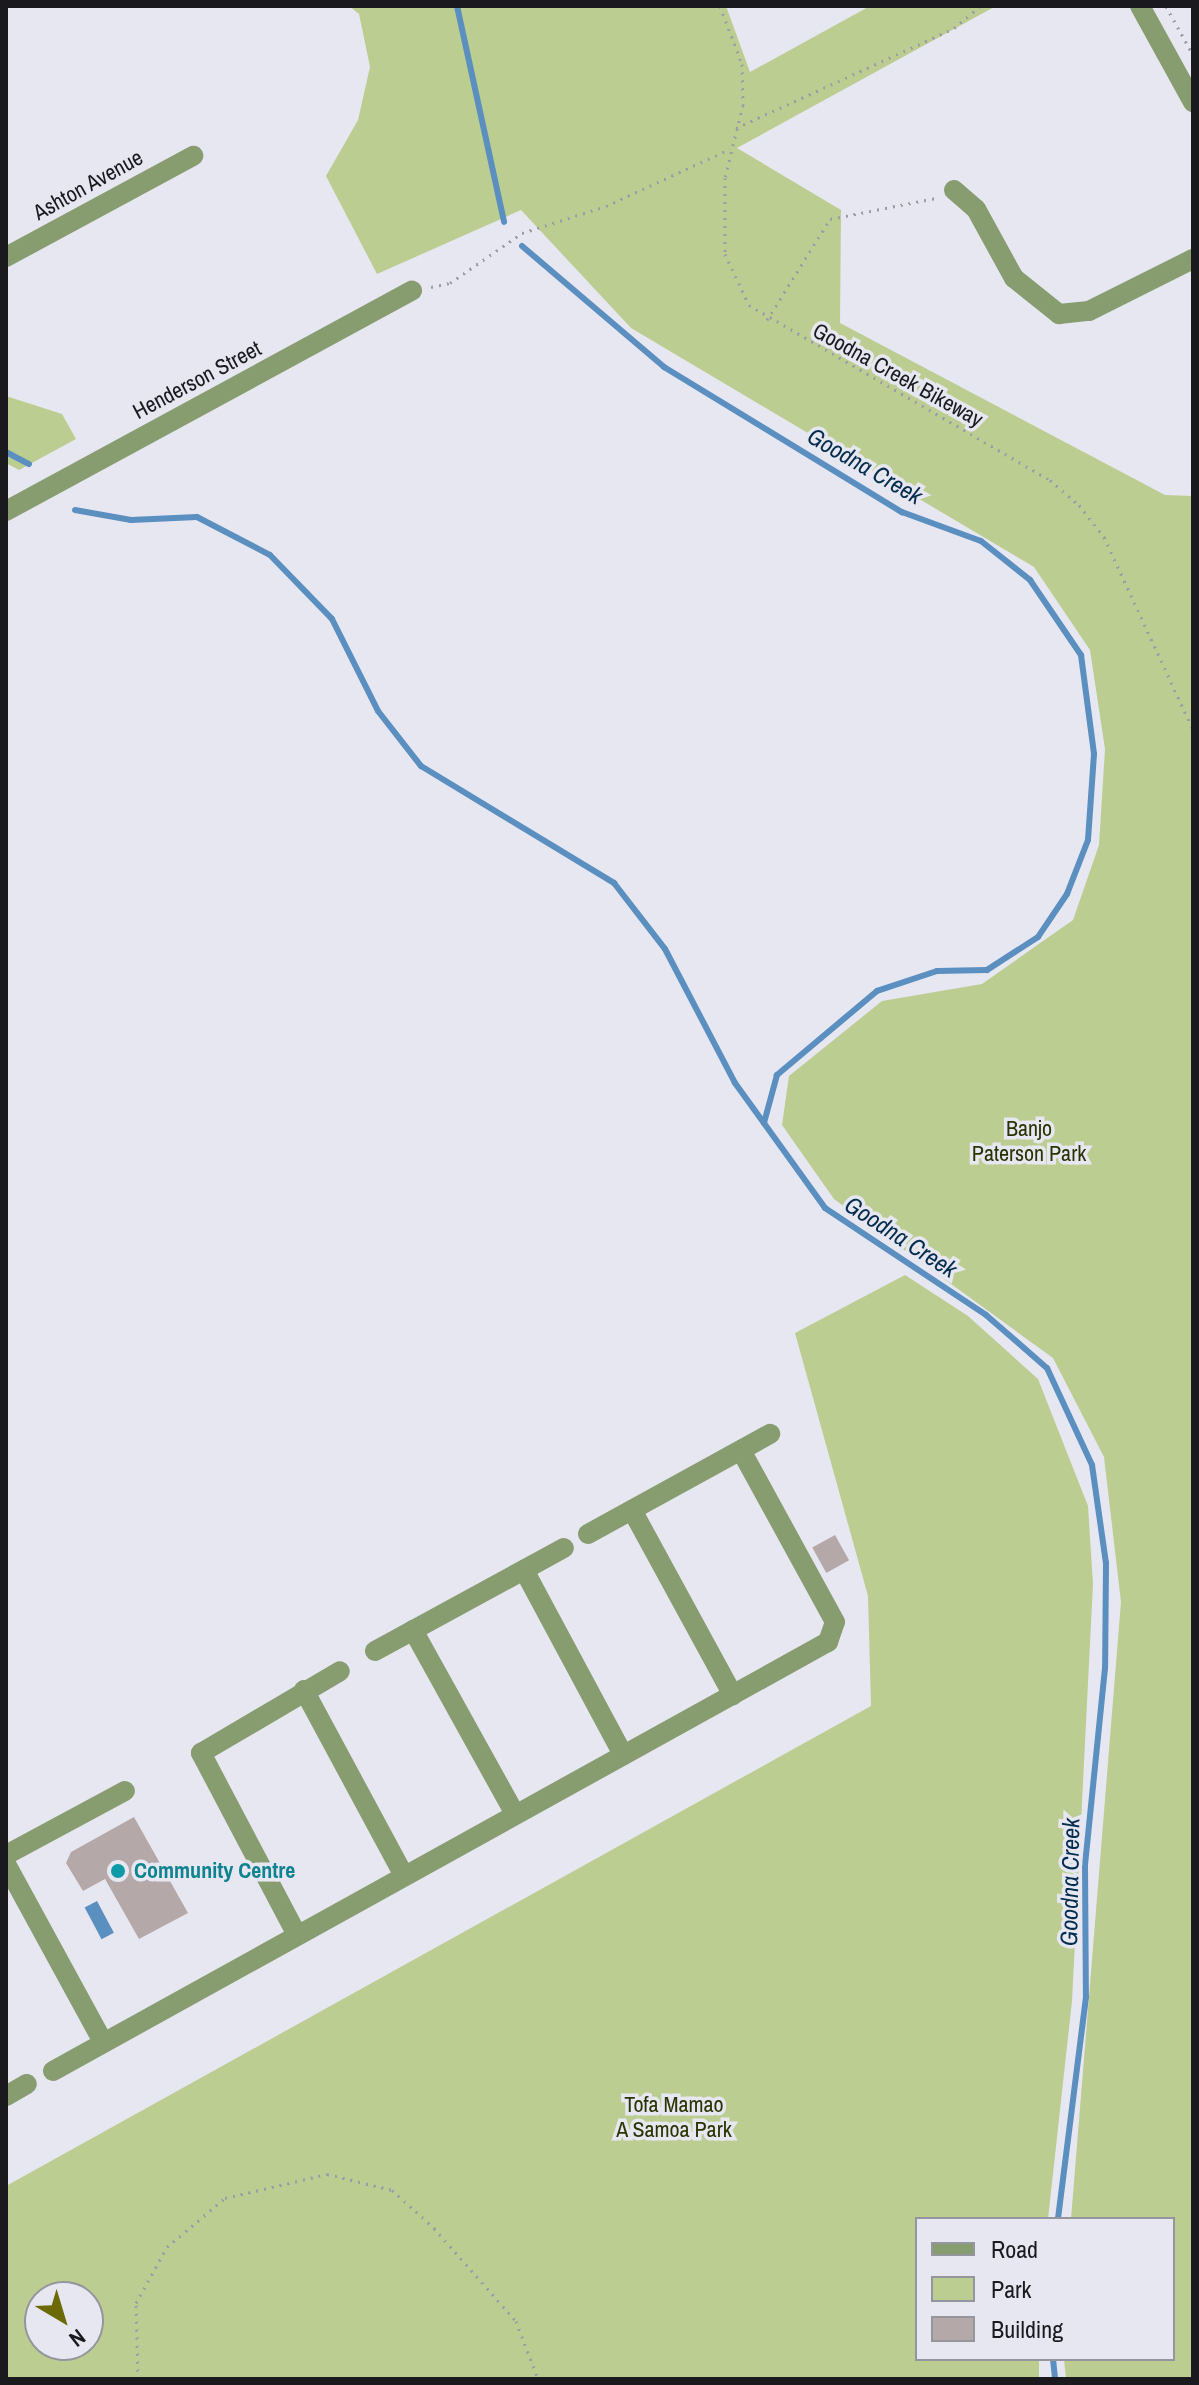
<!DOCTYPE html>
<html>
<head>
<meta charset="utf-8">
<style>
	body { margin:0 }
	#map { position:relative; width:1199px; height:2385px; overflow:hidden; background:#e7e7f2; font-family:"Archivo Narrow",sans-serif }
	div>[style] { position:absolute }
	.green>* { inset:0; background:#bbcd90 }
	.water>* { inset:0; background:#5b8fc0; transform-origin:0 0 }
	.stream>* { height:6px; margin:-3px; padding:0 3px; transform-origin:3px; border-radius:3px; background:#5b8fc0 }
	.building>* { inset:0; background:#b5a8a8; transform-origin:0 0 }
	.path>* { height:3px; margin-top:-1.5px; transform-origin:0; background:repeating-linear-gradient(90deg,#9d9da5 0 2px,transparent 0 8px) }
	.minor>* { height:20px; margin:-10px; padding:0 10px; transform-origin:10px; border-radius:10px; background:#879d70 }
	.dots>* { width:22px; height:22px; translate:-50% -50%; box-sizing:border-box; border:4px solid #e7e7f2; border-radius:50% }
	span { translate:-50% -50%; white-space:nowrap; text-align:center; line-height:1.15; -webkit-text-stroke:7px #e7e7f2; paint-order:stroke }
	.street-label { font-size:22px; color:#1a1a1e }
	.park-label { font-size:22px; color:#293400 }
	.culture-label { font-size:22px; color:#0d838f; font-weight:700 }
	.left { translate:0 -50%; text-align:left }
	.water-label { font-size:24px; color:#042d4d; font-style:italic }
	.frame { position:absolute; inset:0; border:8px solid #1a1a1e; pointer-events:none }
	.legend { position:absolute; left:915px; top:2217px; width:260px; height:144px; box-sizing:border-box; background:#e7e7f2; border:2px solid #95959d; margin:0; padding:10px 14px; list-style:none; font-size:24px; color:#1a1a1e }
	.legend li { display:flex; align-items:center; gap:16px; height:40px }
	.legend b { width:40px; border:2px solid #95959d }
	.north { position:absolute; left:24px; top:2281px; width:80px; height:80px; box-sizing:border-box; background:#e7e7f2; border:2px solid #95959d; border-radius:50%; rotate:142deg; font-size:22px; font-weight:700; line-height:32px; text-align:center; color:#1a1a1e }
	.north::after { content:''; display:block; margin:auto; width:28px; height:36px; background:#6b6a07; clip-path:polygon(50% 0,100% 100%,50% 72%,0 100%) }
</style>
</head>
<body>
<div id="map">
	<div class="green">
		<i style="clip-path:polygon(349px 6px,726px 6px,750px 72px,870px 6px,996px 6px,737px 148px,841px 210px,840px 323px,1165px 495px,1193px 496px,1193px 2379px,1066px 2379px,1064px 2359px,1173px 2359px,1173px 2219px,1071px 2219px,1121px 1602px,1104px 1457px,1053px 1358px,834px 1199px,782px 1125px,789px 1076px,882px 1001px,982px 984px,1073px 920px,1099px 845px,1105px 749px,1090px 650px,1034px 567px,631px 328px,521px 210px,377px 274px,326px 176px,358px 120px,370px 67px,359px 14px)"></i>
		<i style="clip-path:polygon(6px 396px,62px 414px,76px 439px,19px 470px,6px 463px)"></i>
		<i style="clip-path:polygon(evenodd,905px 1275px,968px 1316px,1038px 1379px,1088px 1506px,1093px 1584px,1072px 2001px,1048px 2219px,917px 2219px,917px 2359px,1039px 2359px,1039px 2379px,6px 2379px,6px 2186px,871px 1706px,868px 1596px,795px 1333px,905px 1275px,88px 2297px,88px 2345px,40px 2345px,40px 2297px,88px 2297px)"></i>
	</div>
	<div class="water">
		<i style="left:97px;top:1901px;width:36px;height:14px;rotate:62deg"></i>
	</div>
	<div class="stream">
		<i style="left:457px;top:6px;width:221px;rotate:77.7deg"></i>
		<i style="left:522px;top:246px;width:187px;rotate:40.4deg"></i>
		<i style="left:664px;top:367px;width:279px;rotate:31.4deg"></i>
		<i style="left:902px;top:512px;width:84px;rotate:20.2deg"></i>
		<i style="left:981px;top:541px;width:63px;rotate:38.5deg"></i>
		<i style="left:1030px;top:580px;width:91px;rotate:55.8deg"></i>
		<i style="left:1081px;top:655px;width:100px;rotate:82.5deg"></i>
		<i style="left:1094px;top:754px;width:86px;rotate:94deg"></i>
		<i style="left:1088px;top:840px;width:58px;rotate:111.3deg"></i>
		<i style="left:1067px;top:894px;width:52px;rotate:124deg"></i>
		<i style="left:1038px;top:937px;width:61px;rotate:147.1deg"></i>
		<i style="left:987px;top:970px;width:50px;rotate:178.9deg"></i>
		<i style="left:937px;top:971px;width:63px;rotate:161.6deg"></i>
		<i style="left:877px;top:991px;width:131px;rotate:140deg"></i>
		<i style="left:777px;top:1075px;width:50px;rotate:105.2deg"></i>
		<i style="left:6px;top:452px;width:26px;rotate:28deg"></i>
		<i style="left:75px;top:510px;width:57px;rotate:10.1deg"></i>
		<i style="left:131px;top:520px;width:66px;rotate:-2.6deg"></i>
		<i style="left:197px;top:517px;width:82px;rotate:27.5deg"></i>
		<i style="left:270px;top:555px;width:89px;rotate:45.9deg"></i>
		<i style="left:332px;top:619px;width:103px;rotate:63.4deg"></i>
		<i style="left:378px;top:711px;width:70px;rotate:52deg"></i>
		<i style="left:421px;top:766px;width:226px;rotate:31.2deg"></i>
		<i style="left:614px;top:883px;width:83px;rotate:52.3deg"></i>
		<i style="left:665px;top:949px;width:151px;rotate:62.4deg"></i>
		<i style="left:735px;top:1083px;width:154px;rotate:54.2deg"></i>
		<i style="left:825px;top:1208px;width:193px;rotate:33.6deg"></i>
		<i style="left:986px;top:1315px;width:81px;rotate:41deg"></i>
		<i style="left:1047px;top:1368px;width:107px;rotate:65.1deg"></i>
		<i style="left:1092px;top:1465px;width:99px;rotate:81.9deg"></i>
		<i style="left:1106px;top:1563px;width:105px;rotate:90.5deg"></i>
		<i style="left:1105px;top:1668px;width:199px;rotate:95.8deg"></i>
		<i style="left:1085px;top:1866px;width:131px;rotate:89.6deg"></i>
		<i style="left:1086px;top:1997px;width:224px;rotate:97.2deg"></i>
		<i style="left:1053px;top:2359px;width:20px;rotate:84deg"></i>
	</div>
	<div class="building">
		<i style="left:835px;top:1535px;width:29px;height:26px;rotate:61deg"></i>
		<i style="clip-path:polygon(134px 1817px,188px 1913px,139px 1939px,105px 1879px,83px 1891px,66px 1863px,71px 1852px)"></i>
	</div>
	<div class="path">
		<i style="left:720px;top:6px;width:62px;rotate:69.2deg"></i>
		<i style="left:742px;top:64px;width:41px;rotate:88.6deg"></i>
		<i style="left:743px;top:105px;width:75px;rotate:103.9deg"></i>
		<i style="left:725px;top:178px;width:76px;rotate:90deg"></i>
		<i style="left:725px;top:254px;width:56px;rotate:64.8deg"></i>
		<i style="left:749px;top:305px;width:348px;rotate:30.2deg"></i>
		<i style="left:1050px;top:480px;width:38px;rotate:41deg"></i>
		<i style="left:1079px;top:505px;width:41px;rotate:52deg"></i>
		<i style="left:1104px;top:537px;width:213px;rotate:65.2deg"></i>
		<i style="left:1166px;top:6px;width:56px;rotate:61.1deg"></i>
		<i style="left:736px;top:128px;width:240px;rotate:-24.6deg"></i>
		<i style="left:954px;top:28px;width:34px;rotate:-40deg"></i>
		<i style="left:431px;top:287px;width:19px;rotate:-12deg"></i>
		<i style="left:450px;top:283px;width:88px;rotate:-34.8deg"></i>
		<i style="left:522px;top:233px;width:88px;rotate:-17.8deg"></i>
		<i style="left:606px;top:206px;width:136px;rotate:-24.7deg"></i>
		<i style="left:767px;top:320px;width:119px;rotate:-58deg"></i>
		<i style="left:830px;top:219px;width:108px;rotate:-11.2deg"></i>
		<i style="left:138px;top:2379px;width:76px;rotate:-91.5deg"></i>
		<i style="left:136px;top:2303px;width:64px;rotate:-61deg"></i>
		<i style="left:167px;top:2247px;width:76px;rotate:-40.2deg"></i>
		<i style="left:225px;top:2198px;width:105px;rotate:-13.2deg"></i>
		<i style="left:327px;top:2174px;width:67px;rotate:13.8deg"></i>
		<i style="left:392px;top:2190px;width:57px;rotate:42.1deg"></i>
		<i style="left:434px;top:2228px;width:124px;rotate:48.6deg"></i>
		<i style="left:516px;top:2321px;width:62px;rotate:69.2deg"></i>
	</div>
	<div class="minor">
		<i style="left:1140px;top:6px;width:110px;rotate:61.1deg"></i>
		<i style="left:954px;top:190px;width:29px;rotate:41deg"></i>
		<i style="left:976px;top:209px;width:79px;rotate:61.2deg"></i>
		<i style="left:1014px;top:278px;width:58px;rotate:38.7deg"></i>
		<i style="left:1059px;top:314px;width:30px;rotate:-6deg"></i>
		<i style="left:1089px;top:311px;width:116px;rotate:-26.6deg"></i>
		<i style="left:6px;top:257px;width:213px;rotate:-28.4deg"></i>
		<i style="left:6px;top:511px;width:462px;rotate:-28.5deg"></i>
		<i style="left:632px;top:1510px;width:211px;rotate:61.4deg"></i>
		<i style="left:588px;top:1534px;width:208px;rotate:-28.8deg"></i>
		<i style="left:524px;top:1570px;width:210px;rotate:61.8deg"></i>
		<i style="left:413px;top:1630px;width:210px;rotate:61deg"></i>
		<i style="left:375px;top:1651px;width:215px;rotate:-28.6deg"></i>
		<i style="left:304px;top:1690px;width:211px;rotate:61.7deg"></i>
		<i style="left:6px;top:1855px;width:135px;rotate:-28.3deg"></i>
		<i style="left:6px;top:1864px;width:203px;rotate:61.4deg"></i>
		<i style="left:297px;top:1935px;width:206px;rotate:-117.8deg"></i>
		<i style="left:201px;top:1753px;width:161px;rotate:-30.5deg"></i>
		<i style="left:53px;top:2071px;width:886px;rotate:-28.97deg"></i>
		<i style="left:828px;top:1642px;width:21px;rotate:-71deg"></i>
		<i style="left:835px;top:1622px;width:196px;rotate:-118.7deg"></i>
		<i style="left:6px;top:2096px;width:24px;rotate:-30deg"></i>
	</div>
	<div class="dots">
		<i style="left:118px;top:1871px;background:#0f9aa8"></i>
	</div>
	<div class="street-label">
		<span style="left:88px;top:185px;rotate:-29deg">Ashton Avenue</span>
		<span style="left:898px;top:375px;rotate:29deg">Goodna Creek Bikeway</span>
		<span style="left:197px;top:380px;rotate:-28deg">Henderson Street</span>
	</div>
	<div class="park-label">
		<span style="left:1029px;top:1141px">Banjo<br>Paterson Park</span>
		<span style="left:674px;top:2117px">Tofa Mamao<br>A Samoa Park</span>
	</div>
	<div class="culture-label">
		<span class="left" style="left:134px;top:1871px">Community Centre</span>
	</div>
	<div class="water-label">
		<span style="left:865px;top:466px;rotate:30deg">Goodna Creek</span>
		<span style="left:901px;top:1237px;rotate:33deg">Goodna Creek</span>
		<span style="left:1070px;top:1882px;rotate:-89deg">Goodna Creek</span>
	</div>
	<div class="frame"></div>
	<ul class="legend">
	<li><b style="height:10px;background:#879d70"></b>Road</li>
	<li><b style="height:22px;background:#bbcd90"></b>Park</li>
	<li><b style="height:22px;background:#b5a8a8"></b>Building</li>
	</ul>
	<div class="north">N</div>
</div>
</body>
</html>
